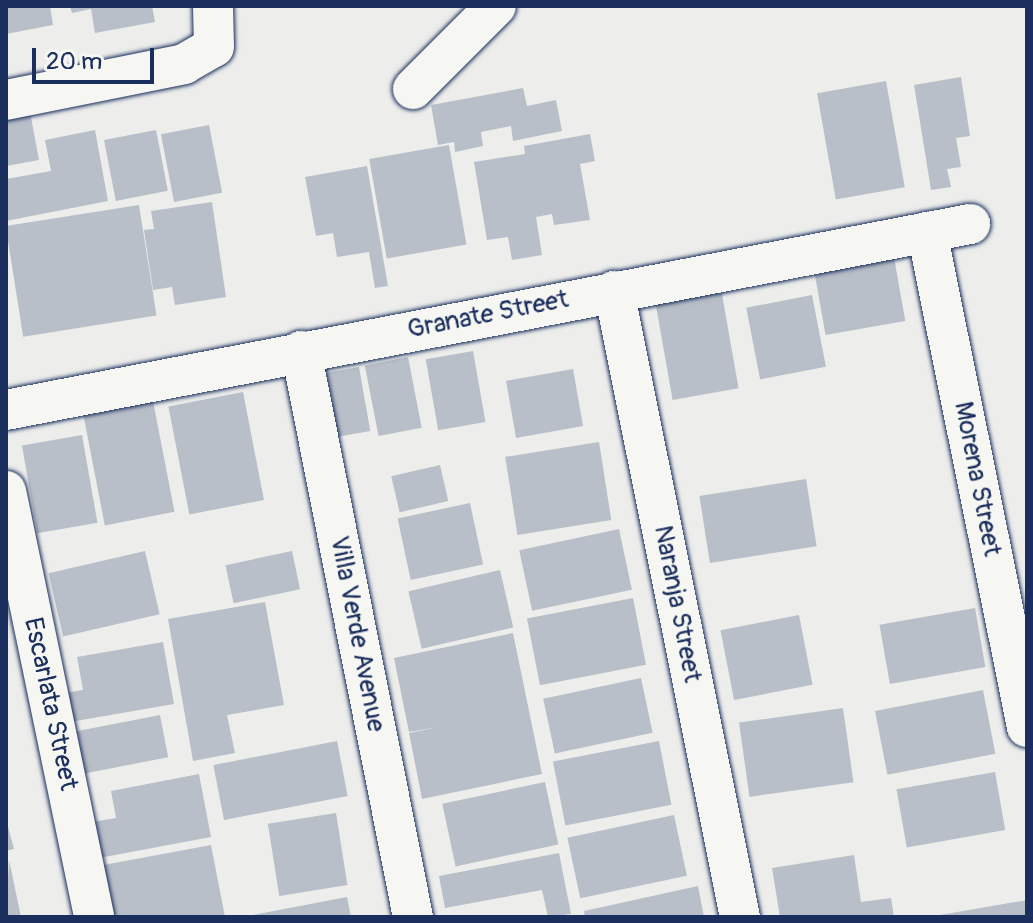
<!DOCTYPE html>
<html>
<head>
<meta charset="utf-8">
<style>
	body { margin:0 }
	#map { position:relative; width:1033px; height:923px; overflow:hidden; background:#edeeec; font-family:Pangolin,sans-serif }
	div>[style] { position:absolute }
	.building>* { inset:0; background:#b9bfc8; transform-origin:0 0 }
	.roads { filter:drop-shadow(0 0 2px #1b2f5e) drop-shadow(0 0 2px #1b2f5e) }
	.street>* { height:40px; margin:-20px; padding:0 20px; transform-origin:20px; border-radius:20px; background:#f6f6f2 }
	span { translate:-50% -50%; white-space:nowrap; text-align:center; line-height:1.15; -webkit-text-stroke:7px #f6f6f2; paint-order:stroke }
	.street-label { font-size:26px; color:#1b2f5e }
	.frame { position:absolute; inset:0; border:8px solid #1b2f5e; pointer-events:none }
	.scale { position:absolute; left:32px; top:48px; width:122px; height:36px; box-sizing:border-box; border:4px solid #1b2f5e; border-top:0; padding-left:10px; font-size:24px; line-height:28px; white-space:nowrap; color:#1b2f5e; -webkit-text-stroke:6px #f6f6f2; paint-order:stroke }
</style>
</head>
<body>
<div id="map">
	<div class="building">
		<i style="clip-path:polygon(6px 6px,50px 6px,53px 25px,6px 34px)"></i>
		<i style="clip-path:polygon(70px 6px,152px 6px,155px 22px,95px 33px,91px 9px,72px 13px)"></i>
		<i style="clip-path:polygon(961px 77px,970px 136px,956px 138px,961px 167px,947px 169px,951px 187px,931px 190px,914px 85px)"></i>
		<i style="left:886px;top:81px;width:108px;height:70px;rotate:80deg"></i>
		<i style="clip-path:polygon(523px 88px,527px 106px,556px 100px,562px 131px,513px 141px,511px 126px,481px 132px,483px 146px,455px 152px,454px 142px,438px 145px,431px 105px)"></i>
		<i style="clip-path:polygon(30px 112px,39px 160px,6px 166px,6px 116px)"></i>
		<i style="left:209px;top:125px;width:69px;height:49px;rotate:79deg"></i>
		<i style="clip-path:polygon(95px 130px,108px 201px,6px 221px,6px 179px,51px 171px,45px 140px)"></i>
		<i style="left:156px;top:130px;width:62px;height:53px;rotate:79deg"></i>
		<i style="clip-path:polygon(590px 134px,595px 161px,580px 164px,590px 220px,554px 225px,552px 214px,536px 217px,542px 255px,512px 260px,508px 237px,487px 240px,474px 162px,525px 154px,524px 146px)"></i>
		<i style="left:449px;top:145px;width:101px;height:81px;rotate:80deg"></i>
		<i style="clip-path:polygon(367px 166px,388px 286px,375px 288px,369px 252px,337px 257px,333px 233px,316px 236px,305px 177px)"></i>
		<i style="clip-path:polygon(212px 202px,226px 297px,175px 305px,172px 287px,153px 290px,144px 230px,154px 229px,151px 211px)"></i>
		<i style="left:139px;top:205px;width:112px;height:135px;rotate:81deg"></i>
		<i style="left:894px;top:257px;width:65px;height:81px;rotate:80deg"></i>
		<i style="left:720px;top:283px;width:107px;height:67px;rotate:80deg"></i>
		<i style="left:812px;top:295px;width:73px;height:67px;rotate:79deg"></i>
		<i style="left:473px;top:351px;width:72px;height:48px;rotate:80deg"></i>
		<i style="left:408px;top:357px;width:72px;height:44px;rotate:79deg"></i>
		<i style="left:359px;top:367px;width:65px;height:33px;rotate:80deg"></i>
		<i style="left:573px;top:369px;width:58px;height:68px;rotate:80deg"></i>
		<i style="left:243px;top:392px;width:110px;height:76px;rotate:79deg"></i>
		<i style="left:152px;top:396px;width:118px;height:71px;rotate:79deg"></i>
		<i style="left:82px;top:435px;width:89px;height:61px;rotate:80deg"></i>
		<i style="left:599px;top:442px;width:79px;height:95px;rotate:81deg"></i>
		<i style="left:440px;top:465px;width:37px;height:50px;rotate:77deg"></i>
		<i style="left:806px;top:479px;width:68px;height:108px;rotate:81deg"></i>
		<i style="left:470px;top:503px;width:63px;height:74px;rotate:78deg"></i>
		<i style="left:619px;top:529px;width:62px;height:102px;rotate:78deg"></i>
		<i style="left:145px;top:551px;width:65px;height:99px;rotate:77deg"></i>
		<i style="left:292px;top:551px;width:39px;height:68px;rotate:78deg"></i>
		<i style="left:500px;top:570px;width:59px;height:94px;rotate:77deg"></i>
		<i style="left:633px;top:598px;width:68px;height:108px;rotate:79deg"></i>
		<i style="clip-path:polygon(265px 602px,284px 705px,227px 715px,235px 753px,193px 761px,168px 619px)"></i>
		<i style="left:975px;top:608px;width:60px;height:97px;rotate:80deg"></i>
		<i style="left:799px;top:615px;width:71px;height:80px;rotate:79deg"></i>
		<i style="clip-path:polygon(513px 633px,542px 774px,422px 799px,409px 733px,439px 727px,409px 732px,394px 658px)"></i>
		<i style="clip-path:polygon(163px 642px,174px 704px,70px 722px,65px 693px,83px 690px,77px 657px)"></i>
		<i style="left:641px;top:678px;width:56px;height:100px;rotate:78deg"></i>
		<i style="left:983px;top:690px;width:65px;height:110px;rotate:79deg"></i>
		<i style="left:843px;top:708px;width:75px;height:105px;rotate:82deg"></i>
		<i style="left:160px;top:715px;width:43px;height:85px;rotate:79deg"></i>
		<i style="left:337px;top:741px;width:56px;height:126px;rotate:79deg"></i>
		<i style="left:659px;top:741px;width:65px;height:108px;rotate:79deg"></i>
		<i style="left:995px;top:772px;width:59px;height:100px;rotate:80deg"></i>
		<i style="clip-path:polygon(199px 774px,211px 837px,99px 858px,92px 822px,116px 818px,111px 791px)"></i>
		<i style="left:545px;top:782px;width:64px;height:105px;rotate:78deg"></i>
		<i style="left:336px;top:813px;width:73px;height:69px;rotate:81deg"></i>
		<i style="left:674px;top:815px;width:62px;height:109px;rotate:78deg"></i>
		<i style="clip-path:polygon(6px 819px,14px 849px,6px 851px)"></i>
		<i style="clip-path:polygon(211px 845px,225px 917px,108px 917px,98px 866px)"></i>
		<i style="clip-path:polygon(559px 853px,571px 914px,548px 917px,542px 890px,445px 908px,439px 876px)"></i>
		<i style="clip-path:polygon(854px 855px,861px 902px,891px 898px,894px 917px,780px 917px,772px 868px)"></i>
		<i style="clip-path:polygon(9px 860px,21px 917px,6px 917px)"></i>
		<i style="clip-path:polygon(698px 886px,704px 917px,585px 917px,584px 911px)"></i>
		<i style="clip-path:polygon(347px 897px,351px 917px,248px 917px,248px 916px)"></i>
		<i style="clip-path:polygon(1027px 900px,1027px 917px,940px 917px,940px 915px)"></i>
	</div>
	<div class="roads">
		<div class="street">
			<i style="left:413px;top:89px;width:117px;rotate:-45deg"></i>
			<i style="left:6px;top:100px;width:182px;rotate:-11.4deg"></i>
			<i style="left:184px;top:64px;width:34px;rotate:-30deg"></i>
			<i style="left:214px;top:47px;width:41px;rotate:-91.4deg"></i>
			<i style="left:927px;top:232px;width:505px;rotate:78.58deg"></i>
			<i style="left:614px;top:291px;width:639px;rotate:78.62deg"></i>
			<i style="left:301px;top:351px;width:577px;rotate:78.81deg"></i>
			<i style="left:6px;top:410px;width:982px;rotate:-10.92deg"></i>
			<i style="left:6px;top:491px;width:435px;rotate:78.3deg"></i>
		</div>
	</div>
	<div class="street-label">
		<span style="left:488px;top:315px;rotate:-11deg">Granate Street</span>
		<span style="left:977px;top:479px;rotate:79deg">Morena Street</span>
		<span style="left:677px;top:604px;rotate:79deg">Naranja Street</span>
		<span style="left:357px;top:634px;rotate:79deg">Villa Verde Avenue</span>
		<span style="left:50px;top:704px;rotate:78deg">Escarlata Street</span>
	</div>
	<div class="frame"></div>
	<div class="scale">20 m</div>
</div>
</body>
</html>
